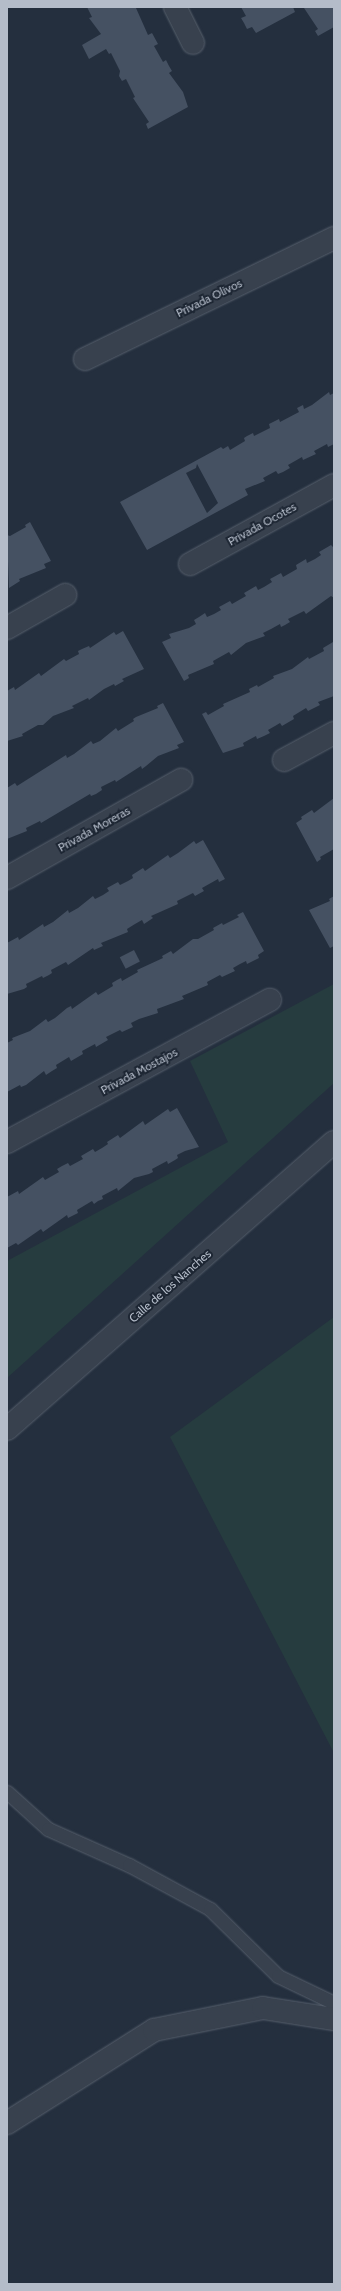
<!DOCTYPE html>
<html>
<head>
<meta charset="utf-8">
<style>
	body { margin:0 }
	#map { position:relative; width:341px; height:2291px; overflow:hidden; background:#242f3e; font-family:Cabin,sans-serif }
	div>[style] { position:absolute }
	.green>* { inset:0; background:#263c3f }
	.building>* { inset:0; background:#455162; transform-origin:0 0 }
	.roads { filter:drop-shadow(0 0 1px #565f6c) drop-shadow(0 0 1px #565f6c) }
	.service>* { height:13px; margin:-6.5px; padding:0 6.5px; transform-origin:6.5px; border-radius:6.5px; background:#38414e }
	.minor>* { height:22px; margin:-11px; padding:0 11px; transform-origin:11px; border-radius:11px; background:#38414e }
	span { translate:-50% -50%; white-space:nowrap; text-align:center; line-height:1.15; -webkit-text-stroke:4px #1d2633; paint-order:stroke }
	.street-label { font-size:12px; color:#b4bcc9 }
	.frame { position:absolute; inset:0; border:8px solid #b4bcc9; pointer-events:none }
</style>
</head>
<body>
<div id="map">
	<div class="green">
		<i style="clip-path:polygon(334px 984px,334px 1083px,7px 1378px,7px 1261px,228px 1142px,190px 1061px)"></i>
		<i style="clip-path:polygon(334px 1317px,334px 1753px,170px 1437px)"></i>
	</div>
	<div class="building">
		<i style="clip-path:polygon(87px 7px,136px 8px,148px 35px,152px 33px,158px 44px,154px 46px,163px 62px,166px 60px,169px 66px,172px 71px,169px 73px,183px 92px,188px 107px,148px 129px,146px 124px,149px 122px,133px 98px,135px 97px,126px 79px,122px 81px,119px 76px,120px 71px,111px 53px,109px 54px,106px 49px,89px 59px,82px 45px,101px 34px,89px 18px,92px 17px)"></i>
		<i style="clip-path:polygon(241px 7px,293px 7px,295px 12px,256px 33px,252px 27px,247px 29px,244px 23px,241px 18px,246px 16px)"></i>
		<i style="clip-path:polygon(334px 7px,334px 27px,318px 36px,315px 31px,318px 29px,304px 8px)"></i>
		<i style="clip-path:polygon(evenodd,329px 392px,330px 395px,334px 393px,334px 444px,328px 447px,327px 444px,314px 451px,316px 454px,303px 460px,302px 457px,288px 465px,290px 468px,283px 472px,278px 474px,276px 471px,263px 478px,265px 481px,245px 489px,248px 495px,147px 550px,120px 502px,221px 447px,223px 449px,228px 446px,230px 450px,245px 441px,244px 438px,247px 436px,253px 433px,254px 436px,270px 428px,269px 424px,279px 419px,280px 422px,299px 412px,297px 408px,303px 405px,304px 409px,312px 405px,329px 392px,197px 464px,218px 503px,207px 513px,186px 473px,196px 468px,197px 464px)"></i>
		<i style="clip-path:polygon(30px 522px,51px 561px,44px 564px,46px 568px,19px 579px,20px 581px,9px 588px,7px 535px,10px 536px,26px 527px,25px 525px)"></i>
		<i style="clip-path:polygon(331px 545px,334px 548px,334px 598px,331px 596px,306px 614px,304px 611px,288px 619px,290px 622px,285px 625px,281px 627px,280px 624px,271px 629px,263px 633px,265px 636px,246px 643px,231px 655px,229px 652px,213px 661px,214px 664px,188px 675px,189px 678px,184px 681px,162px 642px,171px 638px,169px 634px,189px 628px,196px 624px,194px 620px,199px 617px,205px 613px,207px 617px,214px 614px,221px 610px,219px 607px,230px 601px,232px 604px,246px 596px,244px 593px,256px 586px,258px 590px,264px 587px,272px 582px,270px 579px,281px 573px,283px 577px,297px 569px,296px 565px,306px 559px,307px 563px,315px 559px,321px 555px,319px 552px)"></i>
		<i style="clip-path:polygon(123px 631px,144px 669px,122px 679px,124px 681px,115px 686px,114px 684px,104px 689px,89px 700px,88px 698px,72px 706px,74px 708px,53px 716px,43px 725px,38px 725px,22px 734px,23px 736px,7px 741px,7px 691px,14px 687px,15px 690px,39px 673px,41px 676px,64px 659px,66px 661px,79px 654px,78px 651px,82px 649px,89px 646px,90px 648px,114px 632px,116px 635px)"></i>
		<i style="clip-path:polygon(333px 642px,334px 696px,318px 702px,320px 705px,308px 711px,306px 708px,293px 716px,294px 719px,282px 726px,280px 723px,275px 726px,268px 730px,270px 733px,264px 736px,257px 739px,256px 736px,243px 743px,244px 746px,223px 753px,202px 714px,206px 712px,208px 715px,224px 706px,223px 704px,250px 692px,249px 689px,257px 685px,258px 687px,274px 678px,273px 676px,292px 669px,308px 657px,309px 659px,324px 651px,323px 648px)"></i>
		<i style="clip-path:polygon(163px 703px,184px 742px,177px 745px,179px 748px,158px 756px,146px 766px,142px 769px,141px 766px,116px 782px,115px 780px,101px 787px,102px 790px,96px 794px,91px 796px,90px 794px,41px 823px,40px 821px,26px 828px,27px 831px,7px 839px,7px 788px,15px 783px,17px 786px,66px 755px,67px 758px,74px 754px,91px 741px,93px 744px,100px 741px,116px 728px,118px 731px,134px 721px,133px 719px,136px 717px,158px 708px,157px 706px)"></i>
		<i style="clip-path:polygon(334px 798px,334px 849px,320px 857px,321px 859px,317px 862px,296px 823px,302px 819px,301px 817px,312px 810px,314px 813px)"></i>
		<i style="clip-path:polygon(203px 840px,225px 879px,219px 882px,218px 879px,202px 888px,204px 891px,195px 896px,193px 893px,177px 901px,178px 904px,151px 916px,153px 918px,144px 924px,142px 920px,135px 924px,127px 929px,128px 932px,101px 943px,103px 946px,94px 950px,93px 948px,68px 965px,66px 962px,51px 970px,52px 973px,49px 975px,43px 978px,42px 976px,26px 984px,27px 987px,24px 989px,7px 994px,7px 943px,18px 937px,19px 940px,43px 924px,44px 927px,53px 922px,68px 910px,69px 913px,78px 908px,93px 896px,95px 899px,103px 895px,109px 891px,107px 888px,118px 882px,120px 885px,128px 881px,133px 878px,132px 875px,143px 868px,145px 871px,168px 855px,170px 858px,178px 853px,194px 841px,196px 844px)"></i>
		<i style="clip-path:polygon(334px 896px,334px 946px,330px 948px,309px 910px,330px 901px,329px 899px)"></i>
		<i style="clip-path:polygon(243px 912px,264px 951px,258px 955px,259px 958px,247px 964px,246px 961px,240px 964px,233px 968px,235px 971px,222px 977px,220px 975px,207px 982px,208px 985px,182px 996px,184px 999px,157px 1009px,158px 1013px,139px 1019px,131px 1023px,133px 1027px,122px 1032px,120px 1030px,106px 1037px,108px 1040px,96px 1047px,95px 1044px,82px 1051px,83px 1054px,71px 1061px,69px 1057px,56px 1065px,57px 1068px,52px 1071px,46px 1075px,44px 1071px,26px 1085px,21px 1087px,20px 1085px,7px 1092px,7px 1043px,13px 1040px,12px 1038px,30px 1031px,46px 1019px,48px 1022px,55px 1018px,67px 1008px,71px 1006px,72px 1009px,96px 992px,98px 995px,113px 986px,112px 983px,117px 980px,121px 978px,122px 981px,138px 972px,137px 970px,163px 958px,162px 956px,171px 951px,173px 954px,193px 939px,198px 939px,214px 930px,213px 928px,222px 923px,223px 925px,239px 917px,237px 915px)"></i>
		<i style="left:134px;top:950px;width:13px;height:16px;rotate:63deg"></i>
		<i style="clip-path:polygon(177px 1108px,199px 1147px,185px 1151px,177px 1155px,178px 1158px,175px 1160px,168px 1164px,167px 1161px,152px 1169px,153px 1172px,149px 1174px,134px 1178px,118px 1191px,117px 1188px,102px 1196px,103px 1199px,98px 1201px,94px 1204px,92px 1201px,77px 1210px,78px 1213px,68px 1218px,67px 1215px,43px 1232px,41px 1229px,18px 1245px,16px 1243px,7px 1248px,7px 1197px,18px 1191px,19px 1194px,43px 1177px,45px 1180px,59px 1172px,57px 1169px,62px 1166px,68px 1163px,70px 1166px,83px 1159px,81px 1156px,93px 1149px,95px 1152px,102px 1148px,108px 1144px,107px 1142px,118px 1135px,120px 1138px,143px 1121px,145px 1125px,168px 1109px,170px 1112px)"></i>
	</div>
	<div class="roads">
		<div class="service">
			<i style="left:7px;top:1792px;width:55px;rotate:42.1deg"></i>
			<i style="left:48px;top:1829px;width:89px;rotate:24deg"></i>
			<i style="left:129px;top:1865px;width:92px;rotate:28.5deg"></i>
			<i style="left:210px;top:1909px;width:95px;rotate:44.6deg"></i>
			<i style="left:278px;top:1976px;width:62px;rotate:25.7deg"></i>
		</div>
		<div class="minor">
			<i style="left:175px;top:7px;width:40px;rotate:63.4deg"></i>
			<i style="left:85px;top:359px;width:277px;rotate:-25.9deg"></i>
			<i style="left:190px;top:564px;width:164px;rotate:-28.7deg"></i>
			<i style="left:7px;top:628px;width:67px;rotate:-29.6deg"></i>
			<i style="left:284px;top:760px;width:57px;rotate:-28.4deg"></i>
			<i style="left:7px;top:878px;width:200px;rotate:-29.4deg"></i>
			<i style="left:7px;top:1142px;width:299px;rotate:-28.4deg"></i>
			<i style="left:7px;top:1429px;width:435px;rotate:-41.3deg"></i>
			<i style="left:7px;top:2123px;width:174px;rotate:-32.3deg"></i>
			<i style="left:154px;top:2030px;width:111px;rotate:-11.4deg"></i>
			<i style="left:263px;top:2008px;width:72px;rotate:8.8deg"></i>
		</div>
	</div>
	<div class="street-label">
		<span style="left:209px;top:298px;rotate:-26deg">Privada Olivos</span>
		<span style="left:262px;top:524px;rotate:-29deg">Privada Ocotes</span>
		<span style="left:94px;top:829px;rotate:-29deg">Privada Moreras</span>
		<span style="left:139px;top:1071px;rotate:-28deg">Privada Mostajos</span>
		<span style="left:170px;top:1286px;rotate:-41deg">Calle de los Nanches</span>
	</div>
	<div class="frame"></div>
</div>
</body>
</html>
